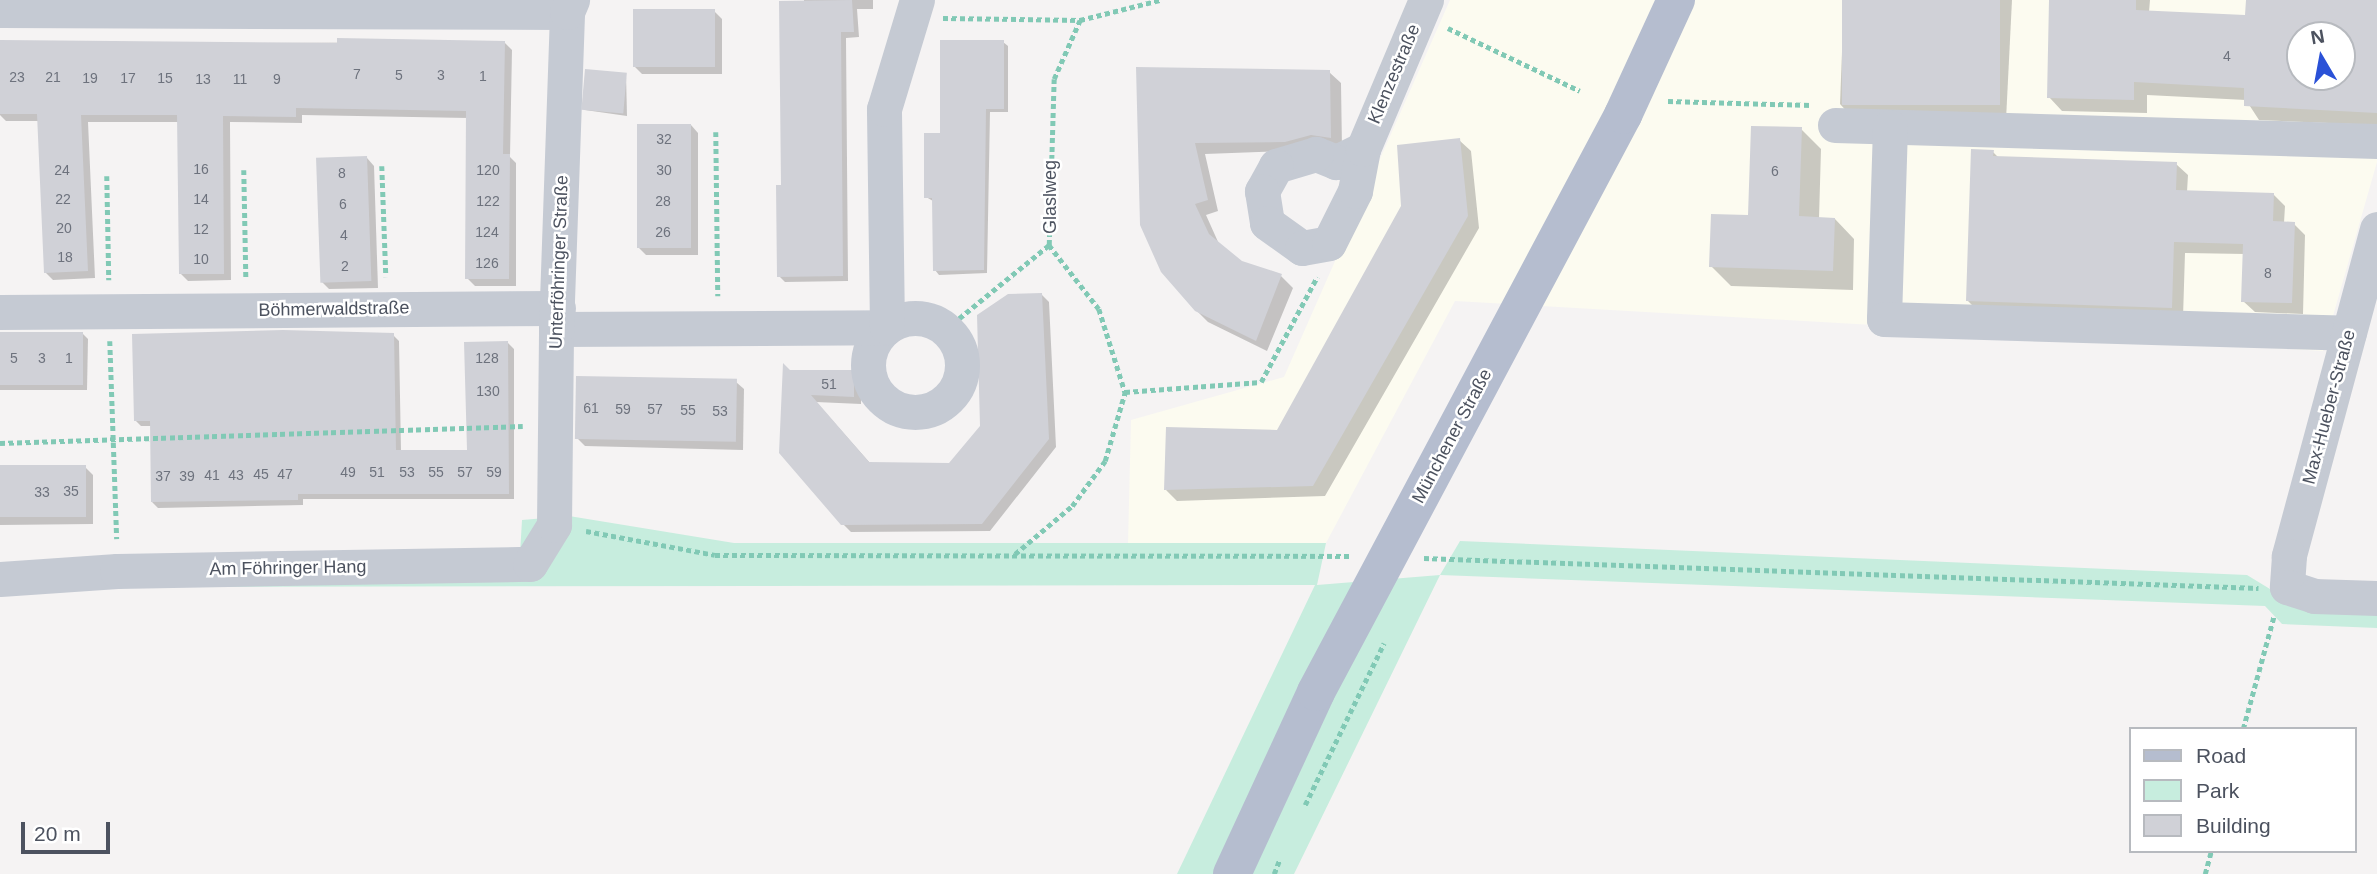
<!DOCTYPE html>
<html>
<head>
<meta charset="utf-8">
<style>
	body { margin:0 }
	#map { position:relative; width:2377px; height:874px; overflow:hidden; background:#f5f3f3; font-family:Helvetica,sans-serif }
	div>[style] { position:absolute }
	.commercial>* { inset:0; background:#fcfbf0 }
	.green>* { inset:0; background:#c7edde }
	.shadow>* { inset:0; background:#0003 }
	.building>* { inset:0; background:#d0d1d7; transform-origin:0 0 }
	.path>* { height:4.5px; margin-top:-2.25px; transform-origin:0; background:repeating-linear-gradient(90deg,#81c9b5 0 5px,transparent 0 8.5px) }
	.minor>* { height:35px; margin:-17.5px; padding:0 17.5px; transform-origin:17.5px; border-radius:17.5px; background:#c5cad3 }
	.minor>.ring { margin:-17.5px; padding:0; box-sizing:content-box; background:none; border:35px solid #c5cad3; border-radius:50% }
	.major>* { height:38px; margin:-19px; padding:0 19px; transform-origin:19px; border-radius:19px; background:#b5bdcf }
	span { translate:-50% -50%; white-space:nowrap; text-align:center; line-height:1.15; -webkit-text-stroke:5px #fff; paint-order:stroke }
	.number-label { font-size:14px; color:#6d727d }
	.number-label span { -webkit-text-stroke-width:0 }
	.street-label { font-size:18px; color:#4c525f }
	.legend { position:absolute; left:2129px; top:727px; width:228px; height:126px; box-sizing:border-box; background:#fff; border:2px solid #b7babf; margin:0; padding:9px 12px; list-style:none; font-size:21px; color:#4c525f }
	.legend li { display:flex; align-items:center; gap:14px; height:35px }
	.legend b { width:35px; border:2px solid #b7babf }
	.north { position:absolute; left:2286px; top:21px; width:70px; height:70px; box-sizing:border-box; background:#fff; border:2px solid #b7babf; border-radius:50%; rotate:350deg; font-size:19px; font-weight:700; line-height:28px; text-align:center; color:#4c525f }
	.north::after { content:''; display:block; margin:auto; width:24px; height:32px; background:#2a51d7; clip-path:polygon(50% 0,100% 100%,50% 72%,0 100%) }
	.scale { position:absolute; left:21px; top:822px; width:89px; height:32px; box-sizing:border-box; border:4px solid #4c525f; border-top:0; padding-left:9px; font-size:21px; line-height:24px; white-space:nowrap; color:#4c525f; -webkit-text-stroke:5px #fff; paint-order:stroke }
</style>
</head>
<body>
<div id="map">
	<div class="commercial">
		<i style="clip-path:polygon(evenodd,1450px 0,2377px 0,2377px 162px,2323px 351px,1455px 301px,1326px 543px,1128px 544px,1131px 420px,1284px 377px,1450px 0,2300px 35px,2342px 35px,2342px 77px,2300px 77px,2300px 35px)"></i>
	</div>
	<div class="green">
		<i style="clip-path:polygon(569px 516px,734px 543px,1326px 543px,1317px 585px,1440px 575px,1460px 541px,2247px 575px,2293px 603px,2377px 606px,2377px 628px,2282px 624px,2265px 606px,1440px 575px,1294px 874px,1177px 874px,1315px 585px,119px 587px,520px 554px,522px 520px)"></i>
	</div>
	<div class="shadow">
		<i style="clip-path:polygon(804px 0,873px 0,873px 9px,857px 9px,859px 37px,846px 38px,848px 281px,785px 282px,779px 276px,783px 187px)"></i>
		<i style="clip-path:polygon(1844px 0,2012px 0,2006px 120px,1851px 116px,1840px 104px)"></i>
		<i style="clip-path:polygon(evenodd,2051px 0,2150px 0,2149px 12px,2247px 17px,2248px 0,2377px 0,2377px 125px,2259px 120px,2246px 100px,2147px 95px,2147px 113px,2062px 111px,2049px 97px,2051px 0,2300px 35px,2342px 35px,2342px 77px,2300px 77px,2300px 35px)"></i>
		<i style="clip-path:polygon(714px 11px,722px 19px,722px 74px,642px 74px,635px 67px)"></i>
		<i style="clip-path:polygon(504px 42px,512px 50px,510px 157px,516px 163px,516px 286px,475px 286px,467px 278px,468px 118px,302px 115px,302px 123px,230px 122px,231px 280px,188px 281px,180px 273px,179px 122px,88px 122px,95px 278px,53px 280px,45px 272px,39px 121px,6px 121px,0 115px,0 44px)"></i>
		<i style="clip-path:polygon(1003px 42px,1008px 46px,1008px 112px,990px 112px,987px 273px,939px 275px,935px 270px,933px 201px,926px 197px,942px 135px)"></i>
		<i style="clip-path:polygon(1137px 68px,1329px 72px,1341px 83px,1342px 149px,1205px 154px,1218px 211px,1206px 215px,1219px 244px,1241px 262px,1281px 276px,1293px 288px,1267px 351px,1208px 322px,1196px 310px)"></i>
		<i style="clip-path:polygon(626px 74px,627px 116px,585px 110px)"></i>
		<i style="clip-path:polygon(691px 125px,698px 133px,698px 255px,646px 255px,638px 247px)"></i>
		<i style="clip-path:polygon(1801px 129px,1821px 149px,1819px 219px,1835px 219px,1854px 239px,1853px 290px,1731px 286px,1711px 266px,1749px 217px)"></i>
		<i style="clip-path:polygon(1459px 140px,1471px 151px,1479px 228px,1325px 496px,1177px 501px,1166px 490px,1278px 431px)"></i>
		<i style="clip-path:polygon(1993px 152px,1999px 158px,2176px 164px,2188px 175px,2187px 192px,2273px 194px,2285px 206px,2284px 223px,2294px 224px,2305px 235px,2303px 314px,2255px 312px,2243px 301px,2245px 254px,2185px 253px,2183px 318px,1979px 312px,1968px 301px)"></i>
		<i style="clip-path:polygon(367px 158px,374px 166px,378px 288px,329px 289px,321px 281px)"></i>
		<i style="clip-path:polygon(1041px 294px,1049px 302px,1056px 447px,990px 531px,851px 532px,842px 523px,790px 372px,853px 372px,861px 379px,861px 404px,816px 402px,870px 463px,950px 465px,982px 426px)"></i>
		<i style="clip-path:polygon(0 333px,82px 333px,88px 339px,87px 390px,0 390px)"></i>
		<i style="clip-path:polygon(393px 335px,399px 341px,401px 451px,469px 451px,508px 343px,514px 349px,514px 499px,303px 499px,303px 505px,158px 508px,152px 502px,151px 426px,141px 426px,135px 420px)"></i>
		<i style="clip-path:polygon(736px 382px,744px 389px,743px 450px,585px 446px,577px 438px)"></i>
		<i style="clip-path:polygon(85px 467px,93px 475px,93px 524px,0 525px,0 468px)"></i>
	</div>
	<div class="building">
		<i style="clip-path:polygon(852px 0,854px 32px,841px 32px,843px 276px,777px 277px,776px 185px,781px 185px,779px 1px)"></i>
		<i style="left:1842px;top:0;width:158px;height:105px"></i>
		<i style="clip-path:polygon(evenodd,2049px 0,2136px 0,2136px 10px,2245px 15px,2246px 0,2377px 0,2377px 113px,2244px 106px,2244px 88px,2134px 82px,2134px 100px,2047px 98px,2049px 0,2300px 35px,2342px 35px,2342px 77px,2300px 77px,2300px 35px)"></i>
		<i style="left:633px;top:9px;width:82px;height:58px"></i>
		<i style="clip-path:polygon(337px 38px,505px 41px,503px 154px,510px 154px,509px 279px,465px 279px,466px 111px,296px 108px,296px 117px,223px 116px,224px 274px,179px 274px,177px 115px,81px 115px,88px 271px,44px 273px,37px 114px,0 114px,0 40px,337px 43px)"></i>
		<i style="clip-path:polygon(940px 40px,1004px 40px,1004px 109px,986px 109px,984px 270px,933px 271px,932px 198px,924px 198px,924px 133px,940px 133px)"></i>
		<i style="clip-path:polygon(1136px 67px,1330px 70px,1331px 138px,1311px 135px,1285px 142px,1195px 143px,1208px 200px,1195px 204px,1209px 234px,1242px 261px,1282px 274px,1256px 341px,1195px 311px,1161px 272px,1140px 225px)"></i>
		<i style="left:585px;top:69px;width:42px;height:41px;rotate:5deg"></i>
		<i style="left:637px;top:124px;width:54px;height:124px"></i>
		<i style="clip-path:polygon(1751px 126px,1802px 127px,1799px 216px,1835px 218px,1833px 271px,1709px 267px,1711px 214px,1748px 215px)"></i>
		<i style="clip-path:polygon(1460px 138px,1468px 216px,1313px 486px,1164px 490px,1166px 427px,1277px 430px,1401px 206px,1397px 145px)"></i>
		<i style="clip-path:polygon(1971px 149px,1994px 150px,1993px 156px,2177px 162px,2176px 190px,2274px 193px,2273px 221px,2295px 222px,2292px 303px,2241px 302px,2243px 244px,2174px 242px,2172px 308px,1966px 301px)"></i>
		<i style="left:367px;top:156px;width:125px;height:51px;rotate:88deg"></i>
		<i style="clip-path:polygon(1042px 293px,1049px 439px,982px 524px,841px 525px,779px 453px,783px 363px,790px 370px,854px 370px,854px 397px,811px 395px,869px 462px,949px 463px,980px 426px,977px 315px,1008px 294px)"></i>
		<i style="clip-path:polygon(283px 330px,394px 333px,396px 450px,467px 450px,464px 342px,508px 341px,509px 494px,298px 494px,298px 500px,151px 502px,150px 421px,134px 421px,132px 334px)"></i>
		<i style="left:0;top:332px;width:83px;height:53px"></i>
		<i style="left:576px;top:376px;width:161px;height:63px;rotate:1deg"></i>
		<i style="left:86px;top:465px;width:52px;height:86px;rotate:90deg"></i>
	</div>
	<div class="path">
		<i style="left:943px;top:18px;width:137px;rotate:0.8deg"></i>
		<i style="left:1080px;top:20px;width:82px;rotate:-14deg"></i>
		<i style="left:1448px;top:28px;width:146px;rotate:25.5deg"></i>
		<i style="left:1668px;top:101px;width:143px;rotate:1.6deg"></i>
		<i style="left:716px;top:132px;width:164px;rotate:89.3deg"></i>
		<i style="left:382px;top:166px;width:111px;rotate:87.9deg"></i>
		<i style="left:244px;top:170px;width:108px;rotate:88.9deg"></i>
		<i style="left:107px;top:176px;width:104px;rotate:88.9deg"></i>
		<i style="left:1049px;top:245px;width:166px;rotate:-88.3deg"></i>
		<i style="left:1054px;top:79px;width:64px;rotate:-66.2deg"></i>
		<i style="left:1049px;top:245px;width:81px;rotate:52deg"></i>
		<i style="left:1099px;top:309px;width:87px;rotate:72.6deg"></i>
		<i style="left:946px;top:329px;width:133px;rotate:-39.2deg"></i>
		<i style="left:110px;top:341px;width:198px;rotate:88deg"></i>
		<i style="left:0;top:443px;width:523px;rotate:-1.86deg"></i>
		<i style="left:586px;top:531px;width:131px;rotate:10.5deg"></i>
		<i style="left:715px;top:555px;width:637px;rotate:0.09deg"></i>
		<i style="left:1015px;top:554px;width:75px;rotate:-40.1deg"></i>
		<i style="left:1072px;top:506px;width:56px;rotate:-53.7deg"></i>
		<i style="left:1105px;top:461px;width:72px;rotate:-73.8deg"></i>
		<i style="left:1125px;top:392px;width:136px;rotate:-4.2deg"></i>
		<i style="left:1261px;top:382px;width:119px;rotate:-61.9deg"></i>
		<i style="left:1424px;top:558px;width:835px;rotate:2.06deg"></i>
		<i style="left:2243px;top:729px;width:117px;rotate:-74.7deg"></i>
		<i style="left:1305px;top:805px;width:180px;rotate:-64deg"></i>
		<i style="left:1274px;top:874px;width:14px;rotate:-69deg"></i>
		<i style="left:2205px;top:874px;width:24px;rotate:-75deg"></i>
	</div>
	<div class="minor">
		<i style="left:0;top:10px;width:567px;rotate:0.2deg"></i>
		<i style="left:1835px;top:125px;width:542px;rotate:1.69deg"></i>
		<i style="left:1890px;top:127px;width:192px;rotate:91.8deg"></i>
		<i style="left:1884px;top:319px;width:465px;rotate:1.7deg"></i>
		<i style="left:1363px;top:149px;width:30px;rotate:154deg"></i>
		<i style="left:1336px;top:162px;width:22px;rotate:-158deg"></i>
		<i style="left:1316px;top:154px;width:42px;rotate:163.3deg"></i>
		<i style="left:1276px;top:166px;width:29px;rotate:119deg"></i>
		<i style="left:1262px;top:191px;width:32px;rotate:81deg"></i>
		<i style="left:1267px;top:223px;width:43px;rotate:35.5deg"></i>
		<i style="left:1302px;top:248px;width:27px;rotate:-10deg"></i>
		<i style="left:1329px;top:243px;width:58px;rotate:-63.4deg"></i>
		<i style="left:1355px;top:191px;width:43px;rotate:-79.2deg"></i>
		<i style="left:1363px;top:149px;width:162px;rotate:-67.1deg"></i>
		<i style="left:2377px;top:229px;width:339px;rotate:105.1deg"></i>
		<i style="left:2289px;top:556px;width:31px;rotate:94deg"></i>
		<i style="left:2287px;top:587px;width:28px;rotate:18deg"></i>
		<i style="left:2314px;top:596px;width:63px;rotate:1.8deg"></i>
		<i style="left:0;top:312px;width:558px;rotate:-0.41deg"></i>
		<i class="ring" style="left:868px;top:318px;width:59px;height:59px"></i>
		<i style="left:556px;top:329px;width:331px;rotate:-0.3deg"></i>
		<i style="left:887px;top:327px;width:218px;rotate:-90.8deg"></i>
		<i style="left:884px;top:109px;width:114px;rotate:-73.2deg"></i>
		<i style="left:0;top:579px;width:117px;rotate:-3.9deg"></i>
		<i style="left:117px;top:571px;width:413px;rotate:-1deg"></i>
		<i style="left:530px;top:564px;width:46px;rotate:-58.4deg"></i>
		<i style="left:554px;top:525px;width:196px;rotate:-89.4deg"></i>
		<i style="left:556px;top:329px;width:317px;rotate:-88deg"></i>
		<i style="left:567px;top:12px;width:13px;rotate:-67deg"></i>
	</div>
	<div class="major">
		<i style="left:1232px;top:874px;width:200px;rotate:-65.2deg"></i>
		<i style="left:1316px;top:692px;width:654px;rotate:-61.98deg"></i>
		<i style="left:1623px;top:115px;width:127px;rotate:-65.3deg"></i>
	</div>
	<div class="number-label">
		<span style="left:2227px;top:56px">4</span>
		<span style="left:357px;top:74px">7</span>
		<span style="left:399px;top:75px">5</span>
		<span style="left:441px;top:75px">3</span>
		<span style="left:483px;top:76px">1</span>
		<span style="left:17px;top:77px">23</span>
		<span style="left:53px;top:77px">21</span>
		<span style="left:90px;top:78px">19</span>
		<span style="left:128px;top:78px">17</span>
		<span style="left:165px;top:78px">15</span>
		<span style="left:203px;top:79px">13</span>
		<span style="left:240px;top:79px">11</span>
		<span style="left:277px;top:79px">9</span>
		<span style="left:664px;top:139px">32</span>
		<span style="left:201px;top:169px">16</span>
		<span style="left:62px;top:170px">24</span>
		<span style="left:488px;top:170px">120</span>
		<span style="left:664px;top:170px">30</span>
		<span style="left:1775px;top:171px">6</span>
		<span style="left:342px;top:173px">8</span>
		<span style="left:63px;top:199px">22</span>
		<span style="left:201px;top:199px">14</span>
		<span style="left:488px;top:201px">122</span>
		<span style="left:663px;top:201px">28</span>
		<span style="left:343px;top:204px">6</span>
		<span style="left:64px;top:228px">20</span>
		<span style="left:201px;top:229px">12</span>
		<span style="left:487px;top:232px">124</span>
		<span style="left:663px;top:232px">26</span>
		<span style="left:344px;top:235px">4</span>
		<span style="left:65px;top:257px">18</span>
		<span style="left:201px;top:259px">10</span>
		<span style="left:487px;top:263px">126</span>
		<span style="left:345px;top:266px">2</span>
		<span style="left:2268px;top:273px">8</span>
		<span style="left:14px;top:358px">5</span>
		<span style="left:42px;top:358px">3</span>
		<span style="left:69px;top:358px">1</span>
		<span style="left:487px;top:358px">128</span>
		<span style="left:829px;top:384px">51</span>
		<span style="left:488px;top:391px">130</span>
		<span style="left:591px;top:408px">61</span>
		<span style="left:623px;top:409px">59</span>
		<span style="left:655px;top:409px">57</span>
		<span style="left:688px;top:410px">55</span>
		<span style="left:720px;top:411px">53</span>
		<span style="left:348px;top:472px">49</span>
		<span style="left:377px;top:472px">51</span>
		<span style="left:407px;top:472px">53</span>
		<span style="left:436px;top:472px">55</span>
		<span style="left:465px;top:472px">57</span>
		<span style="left:494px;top:472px">59</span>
		<span style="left:261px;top:474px">45</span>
		<span style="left:285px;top:474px">47</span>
		<span style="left:212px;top:475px">41</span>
		<span style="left:236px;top:475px">43</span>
		<span style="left:163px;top:476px">37</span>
		<span style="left:187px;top:476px">39</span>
		<span style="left:71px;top:491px">35</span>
		<span style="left:42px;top:492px">33</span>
	</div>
	<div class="street-label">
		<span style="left:1394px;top:74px;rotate:-67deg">Klenzestraße</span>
		<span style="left:1050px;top:197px;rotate:-90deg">Glaslweg</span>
		<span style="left:559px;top:262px;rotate:-88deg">Unterföhringer Straße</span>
		<span style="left:334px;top:309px;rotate:-1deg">Böhmerwaldstraße</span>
		<span style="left:2329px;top:407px;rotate:-75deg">Max-Hueber-Straße</span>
		<span style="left:1452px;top:436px;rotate:-62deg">Münchener Straße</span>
		<span style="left:288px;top:568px;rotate:-1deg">Am Föhringer Hang</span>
	</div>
	<ul class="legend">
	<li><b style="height:9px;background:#b5bdcf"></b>Road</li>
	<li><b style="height:19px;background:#c7edde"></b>Park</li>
	<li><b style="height:19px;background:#d0d1d7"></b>Building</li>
	</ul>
	<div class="north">N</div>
	<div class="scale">20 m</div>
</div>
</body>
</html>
